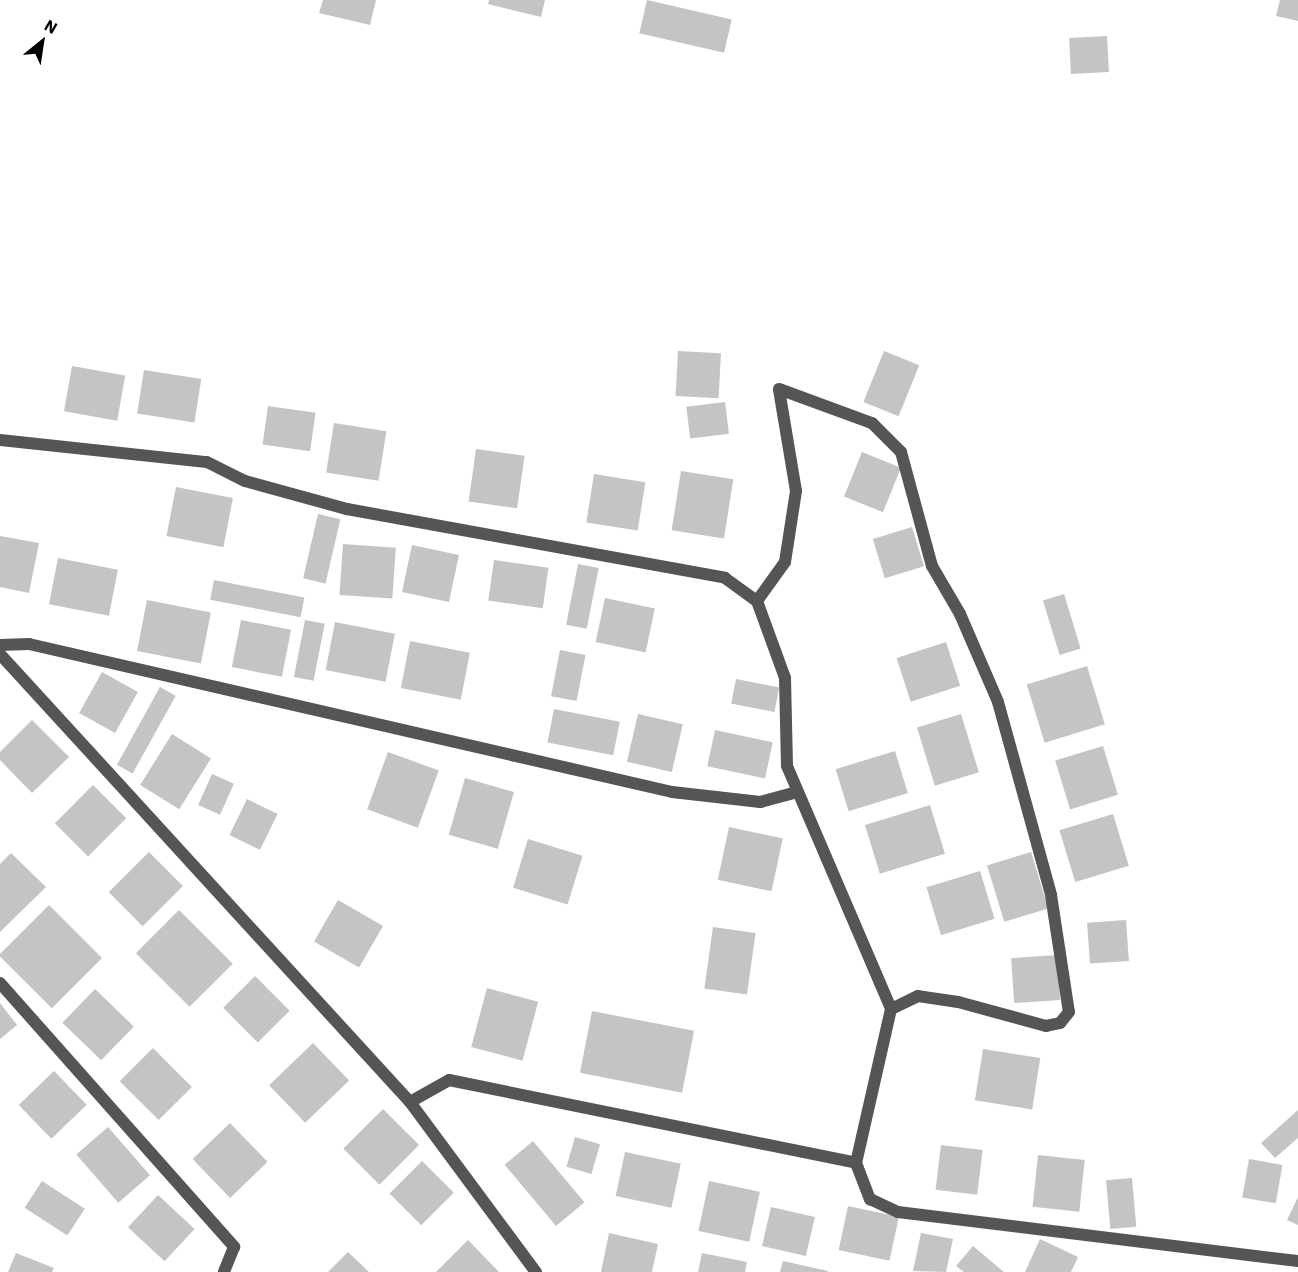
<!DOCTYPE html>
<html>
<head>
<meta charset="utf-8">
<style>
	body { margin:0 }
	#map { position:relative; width:1298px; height:1272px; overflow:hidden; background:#fff; font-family:"IBM Plex Sans",sans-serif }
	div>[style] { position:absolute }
	.building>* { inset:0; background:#c4c4c4; transform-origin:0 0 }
	.street>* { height:12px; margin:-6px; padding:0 6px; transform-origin:6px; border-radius:6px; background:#555 }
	span { translate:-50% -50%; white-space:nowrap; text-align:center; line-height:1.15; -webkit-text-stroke:6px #fff; paint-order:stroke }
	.north { position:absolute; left:12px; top:12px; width:60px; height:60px; -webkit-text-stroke:4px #fff; paint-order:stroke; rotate:30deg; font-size:16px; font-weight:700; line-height:24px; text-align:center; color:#000 }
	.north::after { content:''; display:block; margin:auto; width:21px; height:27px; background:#000; clip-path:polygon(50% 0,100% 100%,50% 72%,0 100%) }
</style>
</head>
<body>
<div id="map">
	<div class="building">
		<i style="clip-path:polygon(323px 0,376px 0,370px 25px,319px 13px)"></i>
		<i style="clip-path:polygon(489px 0,545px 0,541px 17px,488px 4px)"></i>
		<i style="left:647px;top:0;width:87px;height:34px;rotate:13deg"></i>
		<i style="clip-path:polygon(1280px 0,1298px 0,1298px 21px,1276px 16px)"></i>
		<i style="left:1107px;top:36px;width:36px;height:38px;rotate:87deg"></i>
		<i style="left:678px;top:351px;width:43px;height:45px;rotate:3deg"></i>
		<i style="left:884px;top:351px;width:38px;height:55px;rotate:22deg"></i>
		<i style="left:72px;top:366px;width:54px;height:46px;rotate:10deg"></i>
		<i style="left:144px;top:370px;width:58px;height:44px;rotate:9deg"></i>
		<i style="left:725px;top:402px;width:32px;height:39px;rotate:83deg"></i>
		<i style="left:268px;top:406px;width:48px;height:39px;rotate:8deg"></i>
		<i style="left:334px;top:423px;width:53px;height:50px;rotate:9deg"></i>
		<i style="left:476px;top:449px;width:49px;height:53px;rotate:8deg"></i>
		<i style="left:862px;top:452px;width:42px;height:48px;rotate:22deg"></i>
		<i style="left:681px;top:471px;width:53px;height:60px;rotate:9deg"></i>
		<i style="left:594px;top:474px;width:52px;height:49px;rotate:9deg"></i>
		<i style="left:176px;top:487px;width:58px;height:50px;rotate:11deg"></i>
		<i style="left:318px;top:514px;width:23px;height:66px;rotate:13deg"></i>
		<i style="left:912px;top:527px;width:41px;height:41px;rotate:73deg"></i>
		<i style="clip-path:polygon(0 536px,39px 543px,29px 593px,0 587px)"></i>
		<i style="left:343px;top:544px;width:53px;height:51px;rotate:4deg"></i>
		<i style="left:412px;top:545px;width:48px;height:48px;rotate:12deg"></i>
		<i style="left:58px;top:558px;width:61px;height:47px;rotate:11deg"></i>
		<i style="left:494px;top:560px;width:55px;height:41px;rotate:8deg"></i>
		<i style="left:578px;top:564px;width:21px;height:62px;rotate:11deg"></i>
		<i style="left:214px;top:580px;width:92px;height:20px;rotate:11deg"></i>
		<i style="left:1064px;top:594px;width:57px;height:22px;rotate:73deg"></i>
		<i style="left:605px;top:598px;width:51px;height:45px;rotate:12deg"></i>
		<i style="left:147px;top:600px;width:65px;height:52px;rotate:11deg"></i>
		<i style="left:241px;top:620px;width:51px;height:48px;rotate:11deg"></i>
		<i style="left:305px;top:620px;width:20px;height:58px;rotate:11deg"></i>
		<i style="left:335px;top:622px;width:61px;height:49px;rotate:11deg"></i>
		<i style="left:410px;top:641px;width:61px;height:48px;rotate:11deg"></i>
		<i style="left:946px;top:642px;width:46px;height:52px;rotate:72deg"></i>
		<i style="left:560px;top:650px;width:26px;height:47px;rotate:11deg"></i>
		<i style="left:1087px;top:666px;width:61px;height:63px;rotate:73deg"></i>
		<i style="left:102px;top:672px;width:41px;height:47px;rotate:29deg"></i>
		<i style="left:736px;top:679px;width:44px;height:25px;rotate:11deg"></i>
		<i style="left:160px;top:687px;width:18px;height:89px;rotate:29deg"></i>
		<i style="left:554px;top:709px;width:67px;height:34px;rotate:11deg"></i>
		<i style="left:638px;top:714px;width:46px;height:49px;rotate:13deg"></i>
		<i style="left:961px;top:714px;width:61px;height:46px;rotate:73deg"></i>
		<i style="clip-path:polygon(32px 720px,69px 757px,32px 793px,0 760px,0 752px)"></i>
		<i style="left:715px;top:730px;width:59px;height:37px;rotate:12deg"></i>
		<i style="left:172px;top:734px;width:46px;height:60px;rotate:32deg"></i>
		<i style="left:1103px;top:746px;width:51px;height:50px;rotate:73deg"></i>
		<i style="left:895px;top:751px;width:44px;height:62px;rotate:73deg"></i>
		<i style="left:388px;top:752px;width:54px;height:61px;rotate:20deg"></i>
		<i style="left:212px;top:774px;width:24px;height:34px;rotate:24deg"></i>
		<i style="left:465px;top:778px;width:51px;height:59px;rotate:16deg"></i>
		<i style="left:93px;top:785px;width:47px;height:54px;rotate:45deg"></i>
		<i style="left:247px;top:799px;width:34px;height:40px;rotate:26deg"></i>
		<i style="left:930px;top:805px;width:51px;height:68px;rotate:73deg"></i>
		<i style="left:1113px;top:814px;width:54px;height:56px;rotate:73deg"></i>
		<i style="left:729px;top:827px;width:55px;height:54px;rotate:12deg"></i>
		<i style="left:528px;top:839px;width:57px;height:51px;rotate:17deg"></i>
		<i style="left:149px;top:852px;width:48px;height:57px;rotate:45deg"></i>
		<i style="left:1031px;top:852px;width:59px;height:46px;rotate:73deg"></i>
		<i style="clip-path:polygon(11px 853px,46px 887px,0 932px,0 864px)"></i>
		<i style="left:980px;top:871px;width:50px;height:56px;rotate:73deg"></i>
		<i style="left:338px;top:900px;width:52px;height:48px;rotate:30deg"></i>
		<i style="left:49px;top:905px;width:75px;height:71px;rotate:45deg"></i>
		<i style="left:179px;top:910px;width:76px;height:61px;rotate:45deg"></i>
		<i style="left:1126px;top:920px;width:41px;height:39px;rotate:86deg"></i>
		<i style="left:713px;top:927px;width:43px;height:62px;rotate:8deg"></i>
		<i style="left:1057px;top:955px;width:45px;height:46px;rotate:86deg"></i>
		<i style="left:255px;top:976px;width:49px;height:45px;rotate:45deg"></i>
		<i style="left:487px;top:988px;width:53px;height:61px;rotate:15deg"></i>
		<i style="left:95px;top:989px;width:54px;height:47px;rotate:44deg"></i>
		<i style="clip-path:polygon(0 1003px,17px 1025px,0 1039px)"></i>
		<i style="left:592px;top:1011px;width:104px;height:63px;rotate:11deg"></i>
		<i style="left:313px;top:1043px;width:52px;height:61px;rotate:46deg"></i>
		<i style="left:153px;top:1048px;width:55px;height:47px;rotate:45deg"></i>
		<i style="left:983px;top:1049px;width:58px;height:52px;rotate:9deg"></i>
		<i style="left:54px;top:1071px;width:47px;height:49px;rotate:46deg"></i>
		<i style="left:383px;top:1109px;width:51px;height:56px;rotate:45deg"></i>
		<i style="clip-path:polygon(1298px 1110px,1298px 1138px,1275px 1158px,1261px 1143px)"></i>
		<i style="left:230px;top:1123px;width:54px;height:52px;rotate:46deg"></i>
		<i style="left:108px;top:1127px;width:64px;height:42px;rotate:49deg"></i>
		<i style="left:575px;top:1137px;width:26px;height:31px;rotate:16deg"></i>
		<i style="left:533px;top:1141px;width:80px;height:37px;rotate:50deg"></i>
		<i style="left:941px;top:1145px;width:42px;height:45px;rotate:7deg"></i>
		<i style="left:625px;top:1152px;width:57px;height:45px;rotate:12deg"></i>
		<i style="left:1038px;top:1155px;width:47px;height:52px;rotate:6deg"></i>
		<i style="left:1249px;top:1159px;width:34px;height:39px;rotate:10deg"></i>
		<i style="left:422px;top:1161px;width:45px;height:46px;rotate:45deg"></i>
		<i style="left:1132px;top:1178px;width:49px;height:26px;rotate:85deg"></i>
		<i style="left:42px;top:1181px;width:51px;height:32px;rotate:33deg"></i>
		<i style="left:709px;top:1181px;width:52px;height:51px;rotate:12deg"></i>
		<i style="left:158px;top:1195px;width:50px;height:44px;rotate:43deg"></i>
		<i style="clip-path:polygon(1298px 1197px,1298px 1225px,1287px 1220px)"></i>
		<i style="left:848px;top:1206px;width:52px;height:45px;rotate:12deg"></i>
		<i style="left:771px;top:1207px;width:45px;height:40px;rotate:13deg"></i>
		<i style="clip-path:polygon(609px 1233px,658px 1244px,652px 1272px,601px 1272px)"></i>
		<i style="clip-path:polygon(921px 1233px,953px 1239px,946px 1272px,913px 1271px)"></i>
		<i style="clip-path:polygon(1040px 1239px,1078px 1257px,1071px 1272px,1025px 1272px)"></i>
		<i style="clip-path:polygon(468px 1240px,499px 1272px,436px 1272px)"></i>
		<i style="clip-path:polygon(973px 1246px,1004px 1272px,964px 1272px,956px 1266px)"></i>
		<i style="clip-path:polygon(348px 1252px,369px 1272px,328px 1272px)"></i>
		<i style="clip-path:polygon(16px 1253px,54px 1268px,52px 1272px,8px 1272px)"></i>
		<i style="clip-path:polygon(702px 1253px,747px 1262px,745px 1272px,698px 1272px)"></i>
		<i style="clip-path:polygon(783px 1261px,828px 1271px,828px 1272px,780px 1272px)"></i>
	</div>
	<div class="street">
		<i style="left:0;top:440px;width:208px;rotate:6.1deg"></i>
		<i style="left:207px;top:462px;width:42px;rotate:26.6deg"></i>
		<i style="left:245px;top:481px;width:106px;rotate:15.4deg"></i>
		<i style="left:347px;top:509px;width:384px;rotate:10.3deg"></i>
		<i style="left:725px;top:578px;width:39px;rotate:36deg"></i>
		<i style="left:757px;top:601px;width:82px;rotate:70deg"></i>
		<i style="left:785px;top:678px;width:88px;rotate:88.7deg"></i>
		<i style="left:787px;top:766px;width:264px;rotate:66.8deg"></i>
		<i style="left:891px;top:1009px;width:158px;rotate:102.8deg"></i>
		<i style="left:856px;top:1163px;width:39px;rotate:69deg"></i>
		<i style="left:870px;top:1199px;width:31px;rotate:25deg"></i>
		<i style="left:898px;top:1212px;width:403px;rotate:7deg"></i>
		<i style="left:757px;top:601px;width:48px;rotate:-54.3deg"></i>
		<i style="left:785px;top:562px;width:72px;rotate:-81.2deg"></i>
		<i style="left:796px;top:491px;width:103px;rotate:-99.5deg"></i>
		<i style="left:779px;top:389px;width:99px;rotate:20.1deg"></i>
		<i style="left:872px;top:423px;width:41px;rotate:45deg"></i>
		<i style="left:901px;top:452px;width:118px;rotate:74.8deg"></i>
		<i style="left:932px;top:566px;width:56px;rotate:59.7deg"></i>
		<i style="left:960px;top:614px;width:96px;rotate:66.6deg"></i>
		<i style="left:998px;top:702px;width:200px;rotate:74.6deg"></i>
		<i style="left:1051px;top:895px;width:118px;rotate:81.3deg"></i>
		<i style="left:1069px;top:1012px;width:14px;rotate:129deg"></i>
		<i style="left:1060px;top:1023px;width:14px;rotate:168deg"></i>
		<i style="left:1046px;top:1026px;width:91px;rotate:-164.7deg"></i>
		<i style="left:958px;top:1002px;width:40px;rotate:-171.5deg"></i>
		<i style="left:918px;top:996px;width:30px;rotate:154deg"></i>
		<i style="left:0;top:645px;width:29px;rotate:-2deg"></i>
		<i style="left:29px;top:644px;width:660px;rotate:12.96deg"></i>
		<i style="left:672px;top:792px;width:89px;rotate:6.5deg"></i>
		<i style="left:760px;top:802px;width:38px;rotate:-15deg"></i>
		<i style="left:0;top:654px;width:607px;rotate:47.54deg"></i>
		<i style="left:410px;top:1102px;width:212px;rotate:53.5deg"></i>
		<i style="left:0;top:983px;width:353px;rotate:48.4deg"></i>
		<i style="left:234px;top:1247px;width:27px;rotate:112deg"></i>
		<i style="left:410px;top:1102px;width:45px;rotate:-29.4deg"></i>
		<i style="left:449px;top:1080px;width:415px;rotate:11.5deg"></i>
	</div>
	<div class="north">N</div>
</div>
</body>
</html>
